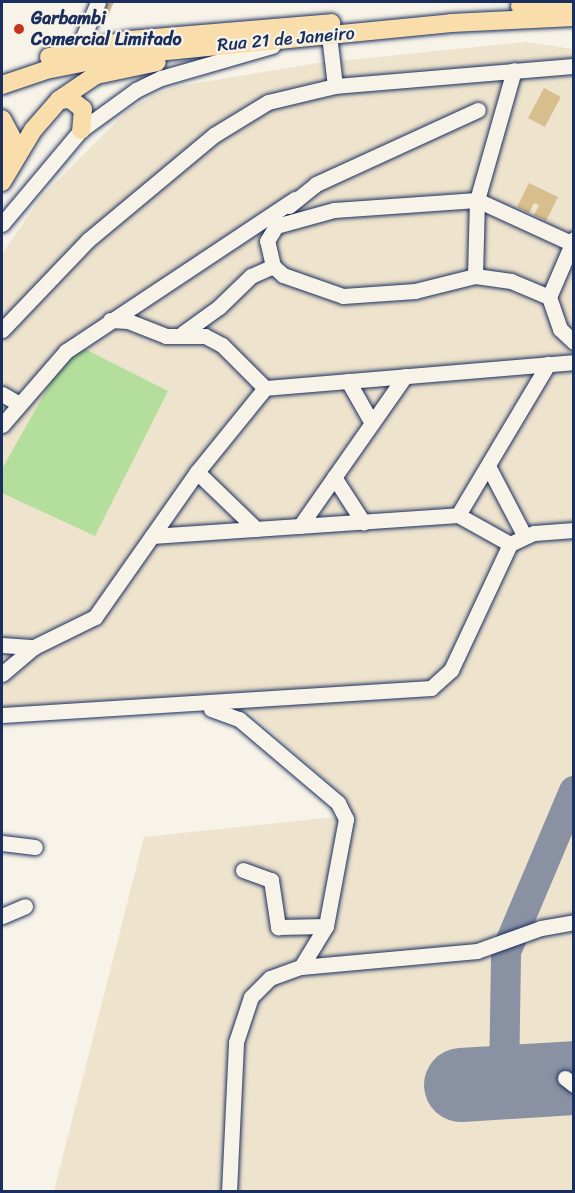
<!DOCTYPE html>
<html>
<head>
<meta charset="utf-8">
<style>
	body { margin:0 }
	#map { position:relative; width:575px; height:1193px; overflow:hidden; background:#f7f3e8; font-family:Sriracha,sans-serif }
	div>[style] { position:absolute }
	.built>* { inset:0; background:#eee3cd }
	.green>* { inset:0; background:#b3de9b }
	.taxiway>* { height:30px; margin:-15px; padding:0 15px; transform-origin:15px; border-radius:15px; background:#8991a3 }
	.runway>* { height:74px; margin:-37px; padding:0 37px; transform-origin:37px; border-radius:37px; background:#8991a3 }
	.building>* { inset:0; background:#d8bd8d; transform-origin:0 0 }
	.roads { filter:drop-shadow(0 0 2px #1b2f5e) drop-shadow(0 0 2px #1b2f5e) }
	.minor>* { height:15px; margin:-7.5px; padding:0 7.5px; transform-origin:7.5px; border-radius:7.5px; background:#f7f3e8 }
	.major>* { height:18px; margin:-9px; padding:0 9px; transform-origin:9px; border-radius:9px; background:#f9deab }
	.dots>* { width:16px; height:16px; translate:-50% -50%; box-sizing:border-box; border:3px solid #f7f3e8; border-radius:50% }
	span { translate:-50% -50%; white-space:nowrap; text-align:center; line-height:1.15; -webkit-text-stroke:4.5px #f7f3e8; paint-order:stroke }
	.poi-label { font-size:18px; color:#1b2f5e; font-weight:700 }
	.left { translate:0 -50%; text-align:left }
	.street-label { font-size:18px; color:#1b2f5e }
	.frame { position:absolute; inset:0; border:3px solid #1b2f5e; pointer-events:none }
</style>
</head>
<body>
<div id="map">
	<div class="built">
		<i style="clip-path:polygon(526px 42px,573px 49px,573px 1191px,54px 1191px,144px 837px,335px 817px,350px 802px,241px 704px,2px 722px,2px 254px,42px 196px,128px 110px,156px 94px,179px 86px,318px 63px)"></i>
	</div>
	<div class="green">
		<i style="clip-path:polygon(73px 343px,168px 391px,95px 536px,2px 493px,2px 469px)"></i>
	</div>
	<div class="taxiway">
		<i style="left:504px;top:1083px;width:131px;rotate:-89.1deg"></i>
		<i style="left:506px;top:952px;width:175px;rotate:-67.1deg"></i>
	</div>
	<div class="runway">
		<i style="left:461px;top:1085px;width:113px;rotate:-3.5deg"></i>
	</div>
	<div class="building">
		<i style="clip-path:polygon(100px 2px,114px 2px,107px 18px,93px 18px)"></i>
		<i style="left:544px;top:88px;width:19px;height:34px;rotate:28deg"></i>
		<i style="clip-path:polygon(529px 183px,558px 197px,546px 221px,534px 215px,539px 205px,534px 203px,529px 213px,517px 207px)"></i>
	</div>
	<div class="roads">
		<div class="minor">
			<i style="left:329px;top:35px;width:51px;rotate:83.3deg"></i>
			<i style="left:78px;top:49px;width:51px;rotate:-66.9deg"></i>
			<i style="left:289px;top:206px;width:35px;rotate:-39deg"></i>
			<i style="left:316px;top:184px;width:178px;rotate:-24.6deg"></i>
			<i style="left:2px;top:224px;width:123px;rotate:-50deg"></i>
			<i style="left:81px;top:130px;width:68px;rotate:-36deg"></i>
			<i style="left:136px;top:90px;width:28px;rotate:-26deg"></i>
			<i style="left:161px;top:78px;width:116px;rotate:-16.1deg"></i>
			<i style="left:574px;top:239px;width:63px;rotate:113.3deg"></i>
			<i style="left:549px;top:297px;width:34px;rotate:71deg"></i>
			<i style="left:560px;top:329px;width:19px;rotate:43deg"></i>
			<i style="left:475px;top:276px;width:76px;rotate:-88.5deg"></i>
			<i style="left:477px;top:200px;width:135px;rotate:-74.1deg"></i>
			<i style="left:549px;top:297px;width:41px;rotate:-157.2deg"></i>
			<i style="left:511px;top:281px;width:36px;rotate:-172deg"></i>
			<i style="left:475px;top:276px;width:62px;rotate:166deg"></i>
			<i style="left:415px;top:291px;width:72px;rotate:176deg"></i>
			<i style="left:343px;top:296px;width:64px;rotate:-160.7deg"></i>
			<i style="left:283px;top:275px;width:13px;rotate:-138deg"></i>
			<i style="left:273px;top:266px;width:26px;rotate:-103deg"></i>
			<i style="left:267px;top:241px;width:17px;rotate:-59deg"></i>
			<i style="left:276px;top:226px;width:60px;rotate:-15.4deg"></i>
			<i style="left:334px;top:210px;width:143px;rotate:-4deg"></i>
			<i style="left:477px;top:200px;width:103px;rotate:24.6deg"></i>
			<i style="left:110px;top:320px;width:18px;rotate:3deg"></i>
			<i style="left:128px;top:321px;width:41px;rotate:21.5deg"></i>
			<i style="left:166px;top:336px;width:39px"></i>
			<i style="left:205px;top:336px;width:19px;rotate:28deg"></i>
			<i style="left:222px;top:345px;width:61px;rotate:45deg"></i>
			<i style="left:2px;top:330px;width:124px;rotate:-46.3deg"></i>
			<i style="left:88px;top:240px;width:164px;rotate:-39.8deg"></i>
			<i style="left:214px;top:135px;width:63px;rotate:-31.4deg"></i>
			<i style="left:268px;top:102px;width:69px;rotate:-13.4deg"></i>
			<i style="left:335px;top:86px;width:240px;rotate:-4.8deg"></i>
			<i style="left:183px;top:333px;width:44px;rotate:-35.8deg"></i>
			<i style="left:219px;top:307px;width:45px;rotate:-44.1deg"></i>
			<i style="left:251px;top:276px;width:24px;rotate:-24deg"></i>
			<i style="left:348px;top:381px;width:48px;rotate:60.3deg"></i>
			<i style="left:2px;top:394px;width:20px;rotate:30deg"></i>
			<i style="left:2px;top:425px;width:98px;rotate:-49.1deg"></i>
			<i style="left:66px;top:351px;width:275px;rotate:-33.6deg"></i>
			<i style="left:488px;top:466px;width:78px;rotate:62.4deg"></i>
			<i style="left:197px;top:472px;width:82px;rotate:44deg"></i>
			<i style="left:334px;top:477px;width:54px;rotate:57.2deg"></i>
			<i style="left:458px;top:515px;width:176px;rotate:-59.2deg"></i>
			<i style="left:300px;top:526px;width:183px;rotate:-55deg"></i>
			<i style="left:152px;top:536px;width:307px;rotate:-3.9deg"></i>
			<i style="left:458px;top:515px;width:60px;rotate:29.1deg"></i>
			<i style="left:2px;top:645px;width:32px;rotate:4deg"></i>
			<i style="left:34px;top:647px;width:68px;rotate:-26.2deg"></i>
			<i style="left:95px;top:617px;width:177px;rotate:-54.9deg"></i>
			<i style="left:197px;top:472px;width:108px;rotate:-51deg"></i>
			<i style="left:265px;top:388px;width:310px;rotate:-4.8deg"></i>
			<i style="left:2px;top:674px;width:42px;rotate:-40.2deg"></i>
			<i style="left:211px;top:709px;width:30px;rotate:20deg"></i>
			<i style="left:239px;top:719px;width:130px;rotate:40.3deg"></i>
			<i style="left:338px;top:803px;width:18px;rotate:63deg"></i>
			<i style="left:346px;top:819px;width:109px;rotate:100.6deg"></i>
			<i style="left:326px;top:926px;width:48px;rotate:121.4deg"></i>
			<i style="left:2px;top:715px;width:430px;rotate:-3.6deg"></i>
			<i style="left:431px;top:688px;width:27px;rotate:-42deg"></i>
			<i style="left:451px;top:670px;width:139px;rotate:-64.9deg"></i>
			<i style="left:510px;top:544px;width:26px;rotate:-25deg"></i>
			<i style="left:534px;top:533px;width:40px;rotate:-4.3deg"></i>
			<i style="left:2px;top:843px;width:33px;rotate:7deg"></i>
			<i style="left:243px;top:870px;width:30px;rotate:20deg"></i>
			<i style="left:271px;top:880px;width:48px;rotate:81.5deg"></i>
			<i style="left:278px;top:927px;width:48px;rotate:-1.2deg"></i>
			<i style="left:2px;top:916px;width:25px;rotate:-23deg"></i>
			<i style="left:565px;top:1078px;width:11px;rotate:38deg"></i>
			<i style="left:229px;top:1192px;width:150px;rotate:-87.3deg"></i>
			<i style="left:236px;top:1042px;width:47px;rotate:-71.6deg"></i>
			<i style="left:251px;top:997px;width:27px;rotate:-45deg"></i>
			<i style="left:270px;top:978px;width:33px;rotate:-20deg"></i>
			<i style="left:301px;top:967px;width:177px;rotate:-5.2deg"></i>
			<i style="left:477px;top:951px;width:68px;rotate:-19.8deg"></i>
			<i style="left:541px;top:928px;width:34px;rotate:-10deg"></i>
		</div>
		<div class="major">
			<i style="left:520px;top:6px;width:52px;rotate:-4.4deg"></i>
			<i style="left:49px;top:57px;width:83px;rotate:-11.9deg"></i>
			<i style="left:130px;top:40px;width:202px;rotate:-4.8deg"></i>
			<i style="left:2px;top:85px;width:46px;rotate:-18.8deg"></i>
			<i style="left:46px;top:70px;width:71px;rotate:-11.3deg"></i>
			<i style="left:116px;top:56px;width:337px;rotate:-5.6deg"></i>
			<i style="left:451px;top:23px;width:123px;rotate:-2.8deg"></i>
			<i style="left:59px;top:100px;width:11px;rotate:-5deg"></i>
			<i style="left:70px;top:99px;width:16px;rotate:38deg"></i>
			<i style="left:83px;top:109px;width:21px;rotate:95deg"></i>
			<i style="left:2px;top:119px;width:19px;rotate:62deg"></i>
			<i style="left:11px;top:136px;width:25px;rotate:111deg"></i>
			<i style="left:2px;top:182px;width:61px;rotate:-59.2deg"></i>
			<i style="left:33px;top:130px;width:40px;rotate:-49deg"></i>
			<i style="left:59px;top:100px;width:45px;rotate:-34deg"></i>
			<i style="left:96px;top:75px;width:62px;rotate:-12deg"></i>
		</div>
	</div>
	<div class="dots">
		<i style="left:19px;top:29px;background:#c8321e"></i>
	</div>
	<div class="poi-label">
		<span class="left" style="left:31px;top:29px">Garbambi<br>Comercial Limitado</span>
	</div>
	<div class="street-label">
		<span style="left:286px;top:39px;rotate:-5deg">Rua 21 de Janeiro</span>
	</div>
	<div class="frame"></div>
</div>
</body>
</html>
